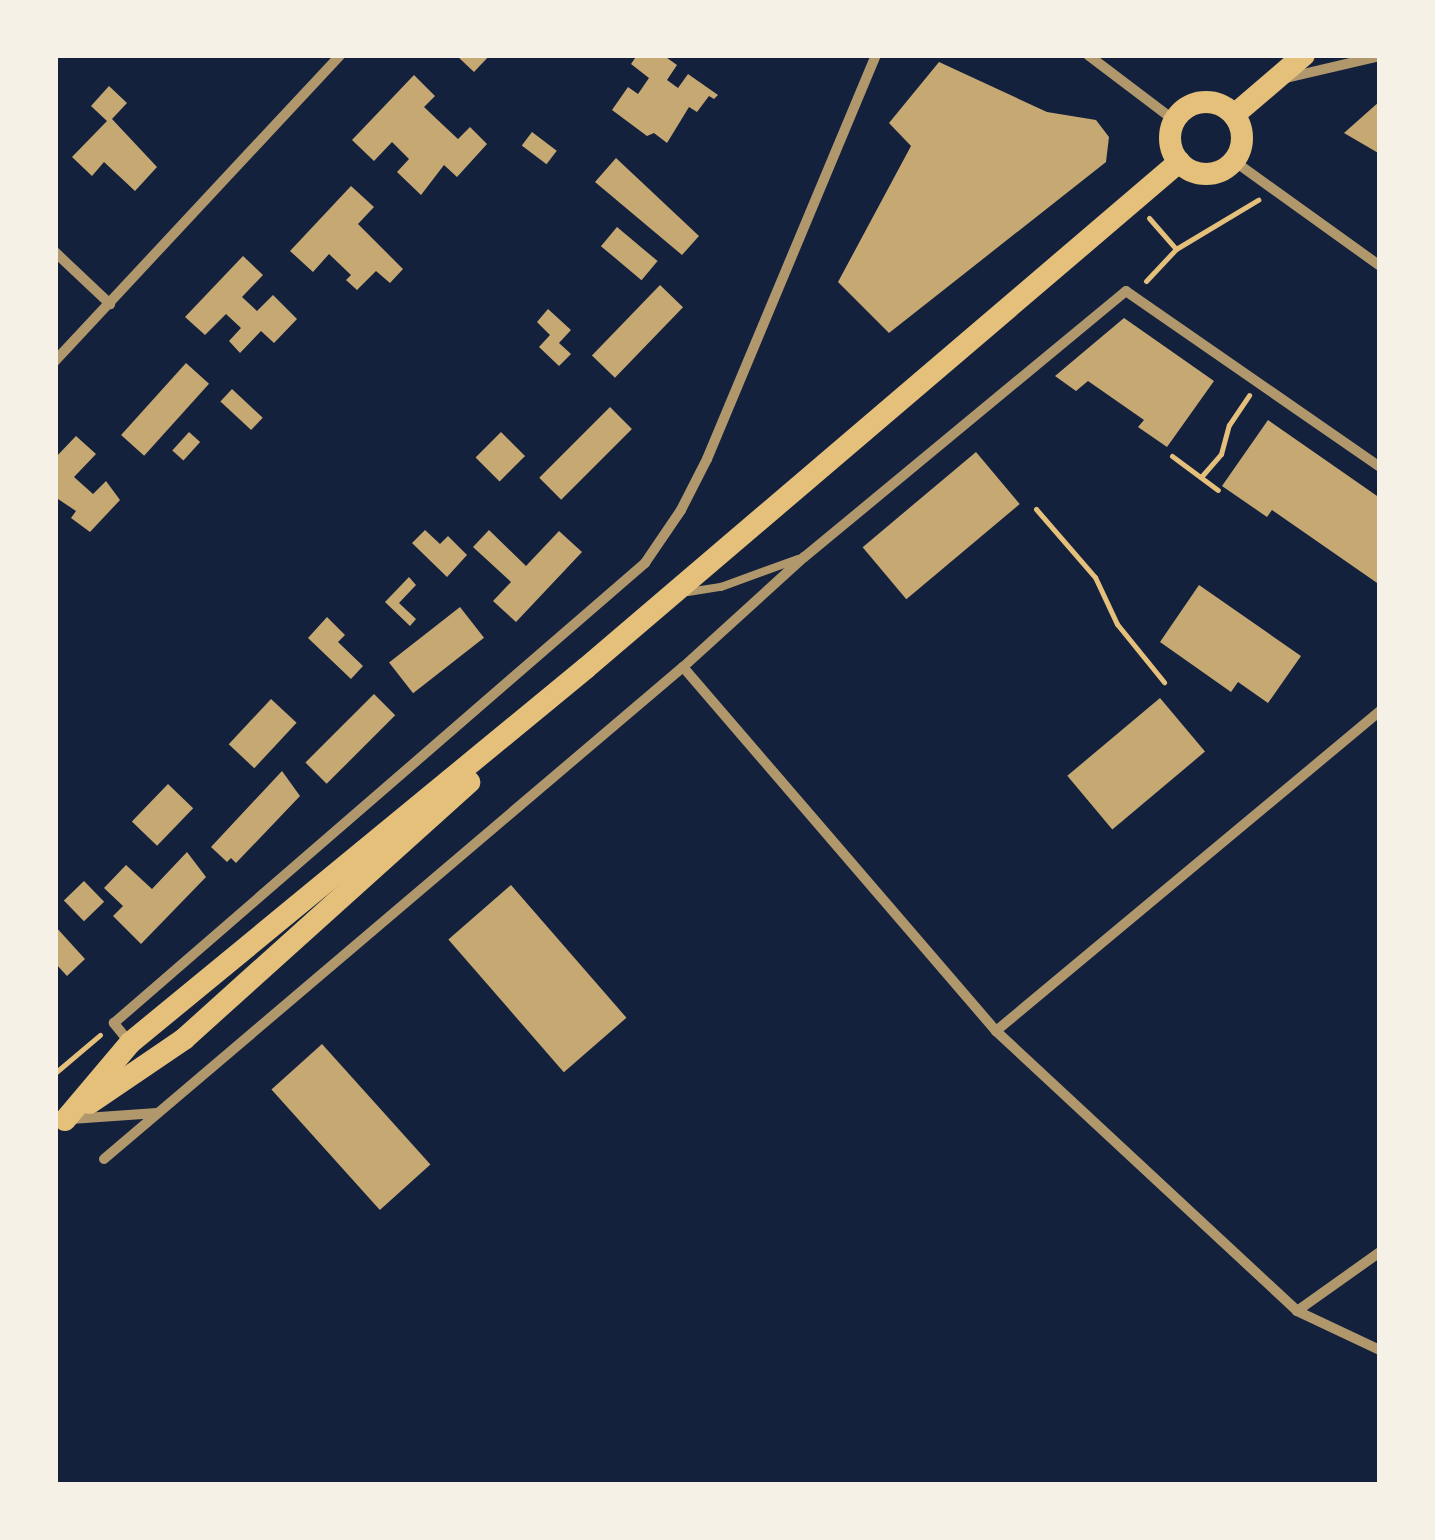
<!DOCTYPE html>
<html>
<head>
<meta charset="utf-8">
<style>
	body { margin:0 }
	#map { position:relative; width:1435px; height:1540px; overflow:hidden; background:#14213d; font-family:"PT Sans",sans-serif }
	div>[style] { position:absolute }
	.building>* { inset:0; background:#c6a872; transform-origin:0 0 }
	.path>* { height:5px; margin:-2.5px; padding:0 2.5px; transform-origin:2.5px; border-radius:2.5px; background:#e5c07b }
	.service>* { height:8px; margin:-4px; padding:0 4px; transform-origin:4px; border-radius:4px; background:#b1986c }
	.minor>* { height:10px; margin:-5px; padding:0 5px; transform-origin:5px; border-radius:5px; background:#b1986c }
	.primary>* { height:22px; margin:-11px; padding:0 11px; transform-origin:11px; border-radius:11px; background:#e5c07b }
	.primary>.ring { margin:-11px; padding:0; box-sizing:content-box; background:none; border:22px solid #e5c07b; border-radius:50% }
	span { translate:-50% -50%; white-space:nowrap; text-align:center; line-height:1.15; -webkit-text-stroke:10px #f6f1e7; paint-order:stroke }
	.frame { position:absolute; inset:0; border:58px solid #f6f1e7; pointer-events:none }
</style>
</head>
<body>
<div id="map">
	<div class="building">
		<i style="clip-path:polygon(456px 55px,490px 55px,474px 72px)"></i>
		<i style="clip-path:polygon(637px 55px,663px 55px,677px 65px,667px 80px,678px 88px,688px 74px,718px 95px,714px 99px,709px 96px,697px 112px,689px 107px,667px 143px,654px 133px,647px 136px,612px 110px,628px 87px,638px 94px,649px 78px,631px 64px)"></i>
		<i style="clip-path:polygon(939px 62px,1047px 112px,1096px 120px,1109px 137px,1106px 162px,889px 333px,838px 282px,911px 146px,889px 123px)"></i>
		<i style="clip-path:polygon(414px 75px,435px 96px,424px 107px,443px 125px,458px 139px,470px 127px,487px 144px,457px 177px,444px 165px,421px 195px,397px 172px,409px 159px,392px 142px,374px 161px,352px 140px)"></i>
		<i style="clip-path:polygon(109px 86px,127px 103px,112px 119px,157px 167px,135px 191px,104px 162px,92px 176px,72px 157px,107px 121px,91px 106px)"></i>
		<i style="clip-path:polygon(1380px 101px,1380px 154px,1344px 133px)"></i>
		<i style="left:532px;top:132px;width:31px;height:17px;rotate:37deg"></i>
		<i style="clip-path:polygon(616px 158px,699px 236px,682px 255px,595px 182px)"></i>
		<i style="clip-path:polygon(351px 186px,374px 207px,358px 224px,403px 269px,390px 283px,376px 271px,357px 290px,346px 280px,351px 275px,329px 254px,313px 272px,290px 251px)"></i>
		<i style="left:617px;top:227px;width:53px;height:25px;rotate:40deg"></i>
		<i style="clip-path:polygon(243px 256px,263px 275px,242px 297px,257px 311px,273px 295px,297px 319px,274px 343px,261px 331px,240px 353px,229px 341px,241px 328px,226px 314px,205px 335px,185px 317px)"></i>
		<i style="left:660px;top:285px;width:32px;height:98px;rotate:44deg"></i>
		<i style="clip-path:polygon(548px 309px,571px 330px,559px 343px,571px 354px,559px 366px,539px 347px,550px 335px,537px 322px)"></i>
		<i style="clip-path:polygon(1124px 318px,1214px 381px,1167px 447px,1138px 427px,1144px 420px,1088px 381px,1076px 391px,1055px 376px)"></i>
		<i style="left:186px;top:363px;width:31px;height:97px;rotate:42deg"></i>
		<i style="left:232px;top:389px;width:42px;height:17px;rotate:43deg"></i>
		<i style="left:610px;top:407px;width:31px;height:100px;rotate:45deg"></i>
		<i style="clip-path:polygon(1268px 420px,1380px 498px,1380px 585px,1272px 510px,1267px 517px,1222px 486px)"></i>
		<i style="left:189px;top:432px;width:15px;height:25px;rotate:42deg"></i>
		<i style="left:501px;top:432px;width:34px;height:36px;rotate:45deg"></i>
		<i style="clip-path:polygon(76px 436px,96px 454px,74px 477px,93px 494px,106px 481px,120px 500px,90px 532px,71px 518px,76px 511px,55px 497px,55px 458px)"></i>
		<i style="left:976px;top:452px;width:68px;height:148px;rotate:50deg"></i>
		<i style="clip-path:polygon(425px 530px,440px 544px,448px 536px,467px 555px,447px 577px,412px 543px)"></i>
		<i style="clip-path:polygon(489px 530px,526px 566px,559px 531px,582px 552px,516px 622px,493px 601px,511px 582px,473px 547px)"></i>
		<i style="clip-path:polygon(409px 577px,416px 585px,399px 603px,416px 619px,410px 626px,385px 602px)"></i>
		<i style="clip-path:polygon(1199px 585px,1301px 656px,1268px 703px,1238px 682px,1231px 692px,1160px 642px)"></i>
		<i style="left:460px;top:607px;width:39px;height:90px;rotate:52deg"></i>
		<i style="clip-path:polygon(327px 617px,345px 635px,338px 642px,363px 666px,351px 679px,308px 638px)"></i>
		<i style="left:374px;top:694px;width:30px;height:97px;rotate:45deg"></i>
		<i style="left:1160px;top:698px;width:70px;height:121px;rotate:50deg"></i>
		<i style="left:271px;top:699px;width:35px;height:62px;rotate:43deg"></i>
		<i style="clip-path:polygon(282px 771px,300px 796px,236px 863px,231px 858px,227px 862px,211px 847px)"></i>
		<i style="left:168px;top:784px;width:35px;height:52px;rotate:44deg"></i>
		<i style="clip-path:polygon(187px 852px,206px 877px,141px 944px,113px 916px,123px 906px,104px 888px,126px 865px,152px 889px)"></i>
		<i style="left:84px;top:881px;width:29px;height:28px;rotate:46deg"></i>
		<i style="left:511px;top:885px;width:176px;height:83px;rotate:49deg"></i>
		<i style="clip-path:polygon(55px 926px,85px 959px,67px 976px,55px 963px)"></i>
		<i style="left:322px;top:1044px;width:162px;height:68px;rotate:48deg"></i>
	</div>
	<div class="path">
		<i style="left:1149px;top:218px;width:41px;rotate:48.9deg"></i>
		<i style="left:1146px;top:281px;width:44px;rotate:-46.8deg"></i>
		<i style="left:1176px;top:249px;width:96px;rotate:-30.9deg"></i>
		<i style="left:1172px;top:456px;width:57px;rotate:36.5deg"></i>
		<i style="left:1201px;top:477px;width:30px;rotate:-49deg"></i>
		<i style="left:1221px;top:454px;width:30px;rotate:-75deg"></i>
		<i style="left:1229px;top:425px;width:36px;rotate:-56deg"></i>
		<i style="left:1036px;top:509px;width:90px;rotate:49.1deg"></i>
		<i style="left:1095px;top:577px;width:52px;rotate:64.9deg"></i>
		<i style="left:1117px;top:624px;width:75px;rotate:51deg"></i>
		<i style="left:55px;top:1073px;width:59px;rotate:-40.2deg"></i>
	</div>
	<div class="service">
		<i style="left:688px;top:592px;width:33px;rotate:-9deg"></i>
		<i style="left:721px;top:587px;width:82px;rotate:-20deg"></i>
	</div>
	<div class="minor">
		<i style="left:1088px;top:55px;width:108px;rotate:37.1deg"></i>
		<i style="left:1286px;top:78px;width:97px;rotate:-13.2deg"></i>
		<i style="left:1234px;top:161px;width:180px;rotate:35.7deg"></i>
		<i style="left:55px;top:252px;width:76px;rotate:43.4deg"></i>
		<i style="left:55px;top:361px;width:418px;rotate:-47deg"></i>
		<i style="left:1380px;top:467px;width:309px;rotate:-145.3deg"></i>
		<i style="left:1126px;top:291px;width:418px;rotate:140.4deg"></i>
		<i style="left:804px;top:557px;width:164px;rotate:137.7deg"></i>
		<i style="left:683px;top:667px;width:480px;rotate:49.3deg"></i>
		<i style="left:996px;top:1031px;width:411px;rotate:42.9deg"></i>
		<i style="left:1297px;top:1311px;width:92px;rotate:25.2deg"></i>
		<i style="left:996px;top:1031px;width:500px;rotate:-39.8deg"></i>
		<i style="left:130px;top:1043px;width:26px;rotate:-129deg"></i>
		<i style="left:114px;top:1023px;width:703px;rotate:-40.9deg"></i>
		<i style="left:645px;top:563px;width:64px;rotate:-55.8deg"></i>
		<i style="left:681px;top:510px;width:57px;rotate:-63deg"></i>
		<i style="left:707px;top:459px;width:438px;rotate:-67.3deg"></i>
		<i style="left:71px;top:1119px;width:86px;rotate:-4deg"></i>
		<i style="left:104px;top:1159px;width:760px;rotate:-40.36deg"></i>
		<i style="left:1297px;top:1311px;width:102px;rotate:-35.4deg"></i>
	</div>
	<div class="primary">
		<i class="ring" style="left:1170px;top:102px;width:50px;height:50px"></i>
		<i style="left:1234px;top:115px;width:92px;rotate:-40.6deg"></i>
		<i style="left:90px;top:1103px;width:114px;rotate:-34.2deg"></i>
		<i style="left:184px;top:1039px;width:384px;rotate:-42deg"></i>
		<i style="left:65px;top:1120px;width:101px;rotate:-49.8deg"></i>
		<i style="left:130px;top:1043px;width:590px;rotate:-39.43deg"></i>
		<i style="left:586px;top:668px;width:780px;rotate:-40.47deg"></i>
	</div>
	<div class="frame"></div>
</div>
</body>
</html>
